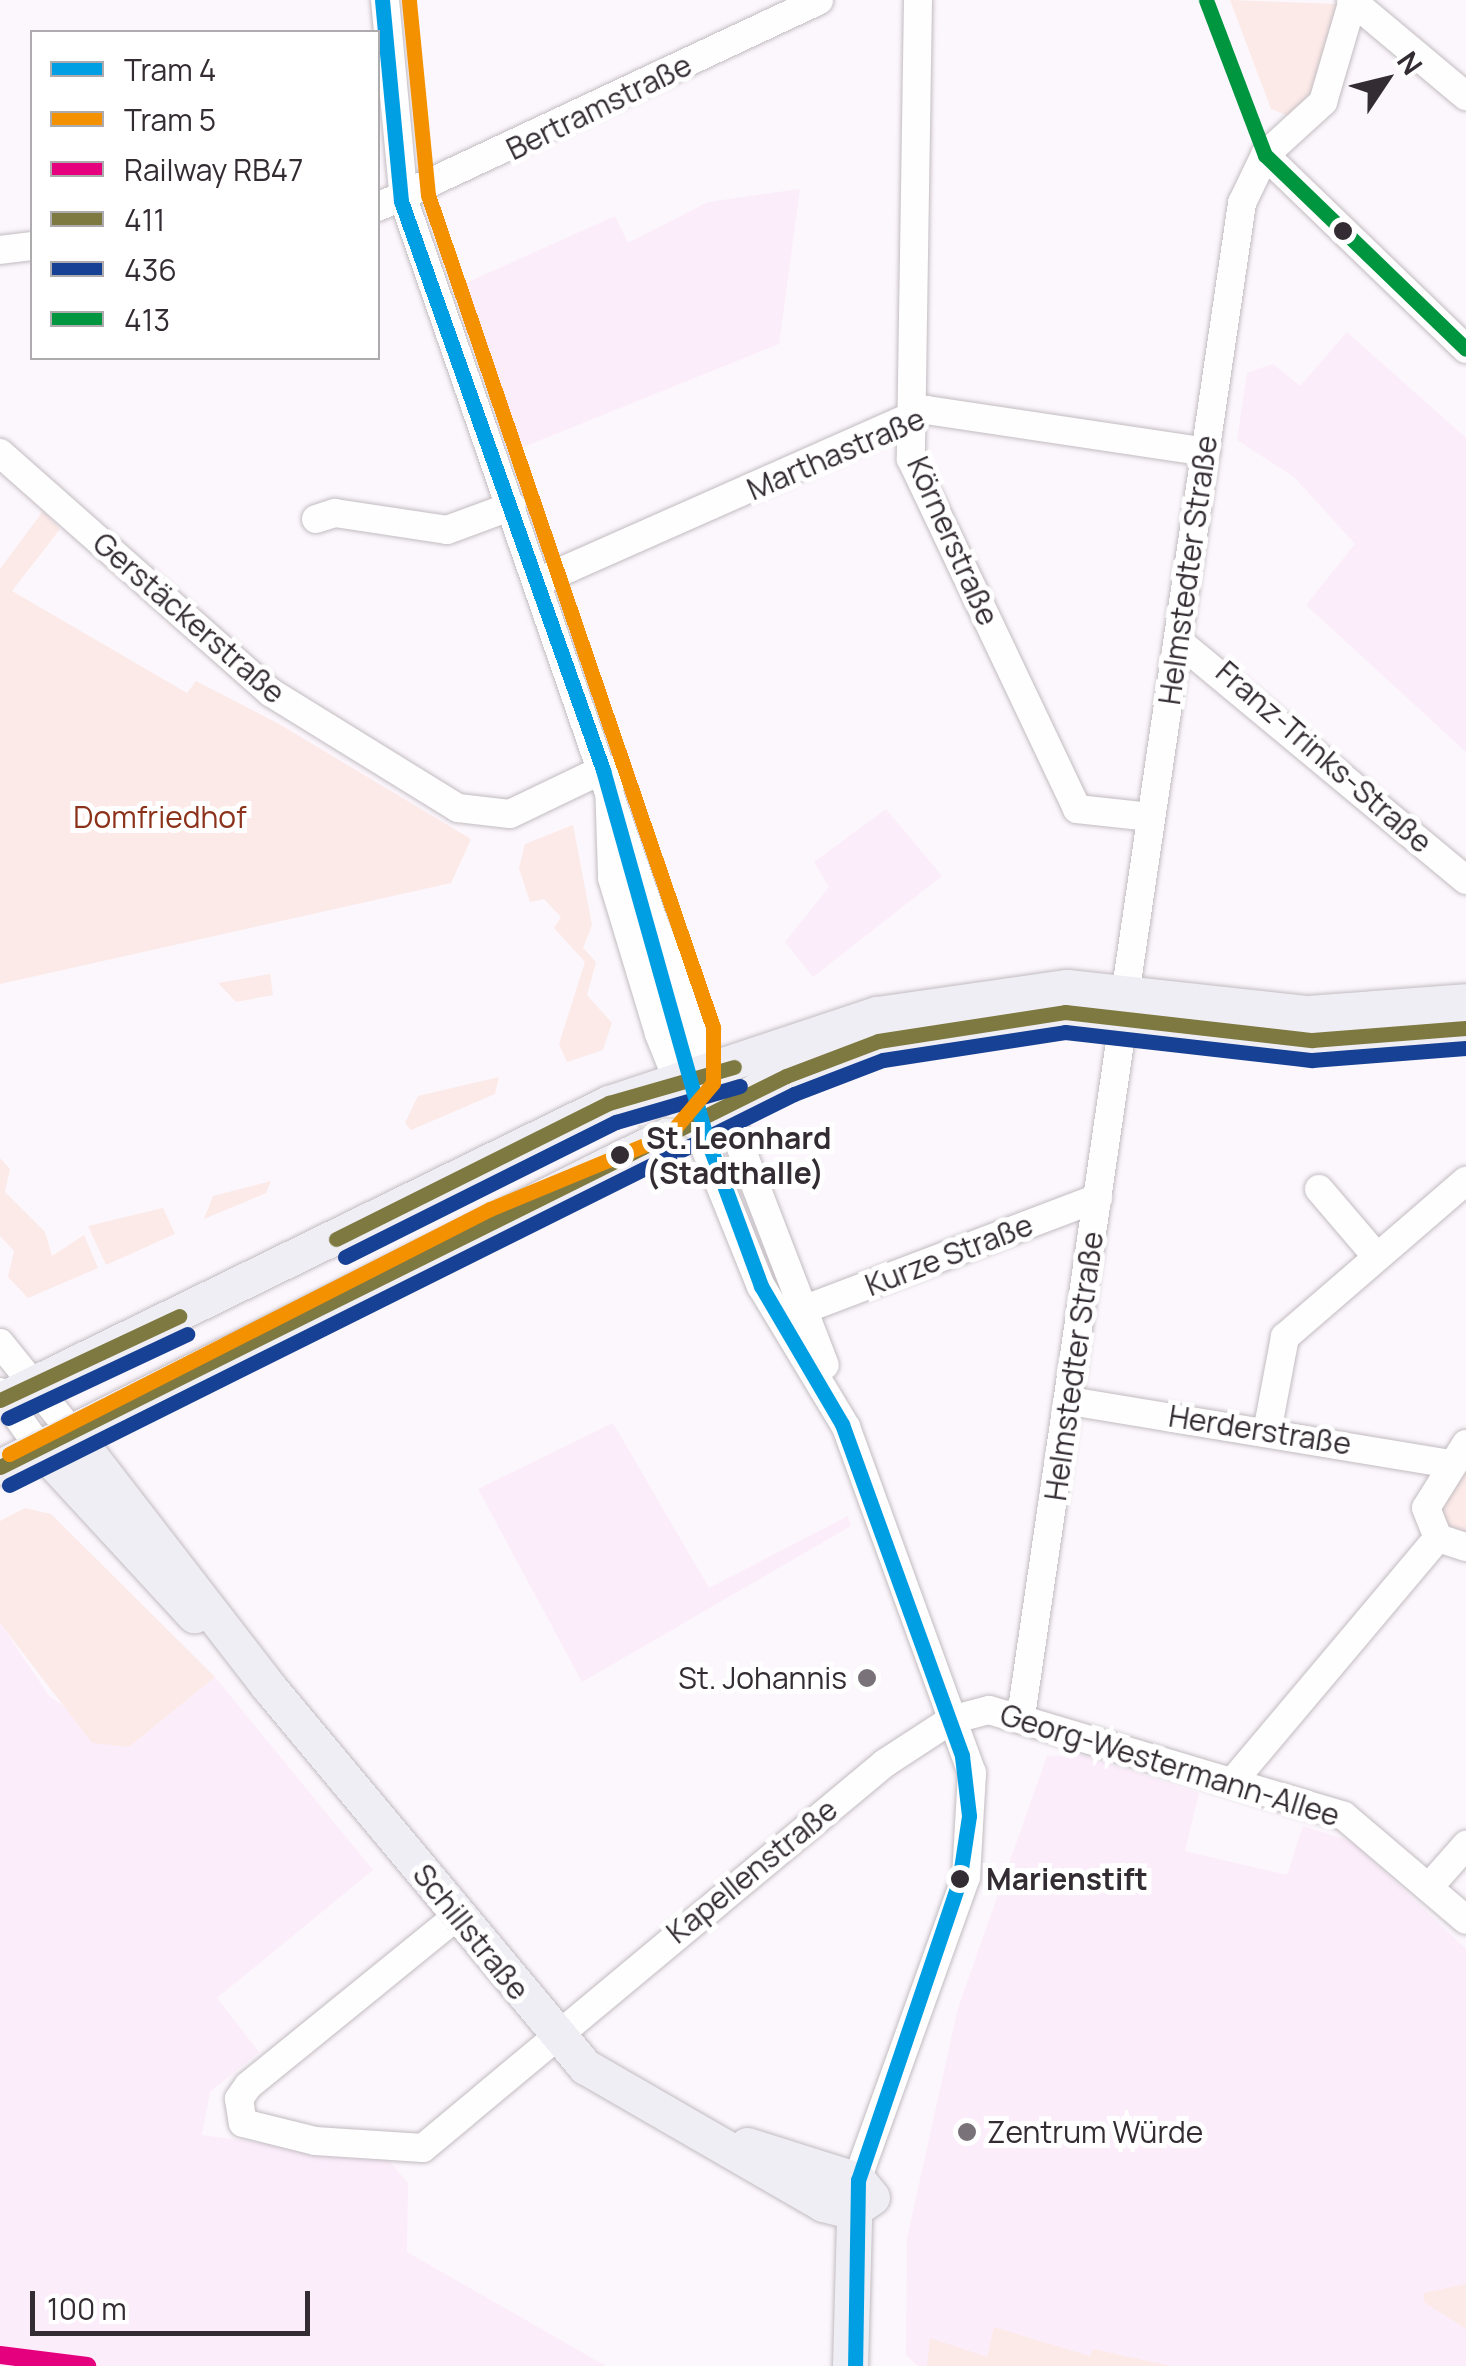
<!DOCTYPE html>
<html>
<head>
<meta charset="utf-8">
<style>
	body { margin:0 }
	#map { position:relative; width:1466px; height:2366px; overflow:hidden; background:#fcf7fc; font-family:Manrope,sans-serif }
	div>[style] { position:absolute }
	.built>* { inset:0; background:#fcedfb }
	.green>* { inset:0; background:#fceae8 }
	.roads { filter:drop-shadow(0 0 2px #c2bcc1) drop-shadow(0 0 2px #c2bcc1) }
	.minor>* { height:28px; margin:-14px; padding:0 14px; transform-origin:14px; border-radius:14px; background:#fffeff }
	.major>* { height:35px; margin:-17.5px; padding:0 17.5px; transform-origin:17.5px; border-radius:17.5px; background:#f0eef5 }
	.tram>* { height:2.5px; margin:-1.25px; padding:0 1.25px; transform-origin:1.25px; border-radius:1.25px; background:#dedcdd }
	.bus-1>* { height:15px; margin:-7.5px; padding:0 7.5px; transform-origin:7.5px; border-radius:7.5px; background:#7e7940 }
	.bus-2>* { height:15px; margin:-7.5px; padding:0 7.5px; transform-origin:7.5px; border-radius:7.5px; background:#164194 }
	.bus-3>* { height:15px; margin:-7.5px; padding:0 7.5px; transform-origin:7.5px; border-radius:7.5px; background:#009640 }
	.rail-1>* { height:18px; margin:-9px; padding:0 9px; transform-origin:9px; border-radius:9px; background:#e5007d }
	.tram-1>* { height:15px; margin:-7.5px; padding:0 7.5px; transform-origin:7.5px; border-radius:7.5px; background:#009ee3 }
	.tram-2>* { height:15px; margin:-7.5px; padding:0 7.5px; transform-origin:7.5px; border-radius:7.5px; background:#f39100 }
	.dots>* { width:28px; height:28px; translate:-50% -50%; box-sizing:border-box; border:5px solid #fff; border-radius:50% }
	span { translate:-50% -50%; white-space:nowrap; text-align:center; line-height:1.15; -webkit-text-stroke:10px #fff; paint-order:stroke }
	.street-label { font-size:30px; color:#332c32 }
	.park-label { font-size:30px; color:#8c321b }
	.stop-label { font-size:30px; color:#332c32; font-weight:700 }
	.left { translate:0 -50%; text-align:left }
	.poi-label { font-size:30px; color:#332c32 }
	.right { translate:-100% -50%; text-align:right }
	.legend { position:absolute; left:30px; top:30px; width:350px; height:330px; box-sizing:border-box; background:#fff; border:2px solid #adabad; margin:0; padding:12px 18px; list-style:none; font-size:30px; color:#332c32 }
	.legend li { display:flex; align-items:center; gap:20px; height:50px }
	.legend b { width:50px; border:2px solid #adabad }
	.north { position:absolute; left:1336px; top:30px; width:100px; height:100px; -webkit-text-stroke:8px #fff; paint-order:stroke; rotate:55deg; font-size:28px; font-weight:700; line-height:40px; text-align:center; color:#332c32 }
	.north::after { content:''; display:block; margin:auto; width:35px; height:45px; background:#332c32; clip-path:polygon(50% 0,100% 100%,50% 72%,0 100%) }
	.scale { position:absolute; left:30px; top:2291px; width:280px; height:45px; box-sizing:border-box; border:5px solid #332c32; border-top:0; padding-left:12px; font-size:30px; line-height:35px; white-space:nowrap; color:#332c32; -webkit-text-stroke:8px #fff; paint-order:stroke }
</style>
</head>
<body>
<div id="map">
	<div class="built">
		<i style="clip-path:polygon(800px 189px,779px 344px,516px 450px,457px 287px,615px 216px,628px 243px,708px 202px)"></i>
		<i style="clip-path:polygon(1347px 332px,1466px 438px,1466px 752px,1306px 605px,1355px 544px,1294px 477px,1237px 440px,1247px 373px,1273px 364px,1300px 386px)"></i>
		<i style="clip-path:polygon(886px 809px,942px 876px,813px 977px,785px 942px,829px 887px,814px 862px)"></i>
		<i style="clip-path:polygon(613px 1423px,709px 1588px,848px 1516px,851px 1526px,582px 1682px,478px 1489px)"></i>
		<i style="clip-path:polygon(0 1623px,50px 1697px,129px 1747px,215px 1677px,373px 1870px,217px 1998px,259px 2052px,210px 2092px,202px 2135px,389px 2161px,408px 2183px,407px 2252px,606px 2366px,0 2366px)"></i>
		<i style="clip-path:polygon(1081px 1755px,1199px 1793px,1185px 1851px,1287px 1875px,1303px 1826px,1353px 1842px,1466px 1949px,1466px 2366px,918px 2366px,906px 2355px,907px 2238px,958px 2008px,1047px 1756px)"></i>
	</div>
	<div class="green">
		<i style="clip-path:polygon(1230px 0,1336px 4px,1318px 86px,1289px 116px,1271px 109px)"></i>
		<i style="clip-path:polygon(43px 511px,60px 529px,12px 591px,187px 693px,196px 681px,279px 724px,471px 839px,451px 883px,0 984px,0 569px)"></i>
		<i style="clip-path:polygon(573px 825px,592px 925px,583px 948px,596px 962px,587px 995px,612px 1023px,603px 1050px,567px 1062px,559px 1044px,585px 962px,554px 928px,561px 917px,544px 899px,530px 902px,519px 868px,525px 844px)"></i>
		<i style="clip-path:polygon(270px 974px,273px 995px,236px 1002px,218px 983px)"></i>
		<i style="clip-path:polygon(499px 1077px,495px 1094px,411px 1130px,405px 1123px,418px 1096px)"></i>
		<i style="clip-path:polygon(0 1158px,10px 1169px,5px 1192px,45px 1232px,52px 1256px,84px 1235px,98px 1268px,28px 1298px,8px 1277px,14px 1251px,0 1236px)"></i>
		<i style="clip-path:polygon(271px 1181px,266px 1193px,204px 1219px,213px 1196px)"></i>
		<i style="clip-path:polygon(163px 1208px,175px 1234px,106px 1265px,88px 1226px)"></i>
		<i style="clip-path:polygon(1466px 1444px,1466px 1547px,1426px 1508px)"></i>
		<i style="clip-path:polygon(25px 1508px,51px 1514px,215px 1677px,129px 1747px,92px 1743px,0 1623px,0 1521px)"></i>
		<i style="clip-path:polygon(1466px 2284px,1466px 2329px,1424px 2302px,1424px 2293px)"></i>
		<i style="clip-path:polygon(994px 2327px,1090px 2356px,1093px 2349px,1171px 2366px,927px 2366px,930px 2338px,987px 2357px)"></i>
	</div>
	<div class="roads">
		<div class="minor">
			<i style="left:385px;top:0;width:202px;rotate:84.6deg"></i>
			<i style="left:404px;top:201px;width:761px;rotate:70.9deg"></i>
			<i style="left:653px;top:920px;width:477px;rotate:68.9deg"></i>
			<i style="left:918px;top:0;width:459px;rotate:90.9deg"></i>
			<i style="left:911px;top:459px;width:387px;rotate:64.6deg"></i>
			<i style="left:1077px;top:809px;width:74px;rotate:6.2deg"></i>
			<i style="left:1351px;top:0;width:150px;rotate:39.9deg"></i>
			<i style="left:1265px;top:155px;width:279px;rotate:44deg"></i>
			<i style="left:378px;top:207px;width:487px;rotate:-25.1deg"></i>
			<i style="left:0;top:250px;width:32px;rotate:-7deg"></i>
			<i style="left:0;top:453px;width:361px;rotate:41.5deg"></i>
			<i style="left:270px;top:692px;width:221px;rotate:31.7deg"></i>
			<i style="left:458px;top:808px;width:52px;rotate:6.6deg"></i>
			<i style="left:510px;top:814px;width:106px;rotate:-25.6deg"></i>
			<i style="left:316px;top:519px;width:20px;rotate:-18deg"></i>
			<i style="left:335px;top:513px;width:113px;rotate:8.6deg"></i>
			<i style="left:447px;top:530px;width:69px;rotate:-20.3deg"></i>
			<i style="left:540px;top:581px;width:422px;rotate:-23.9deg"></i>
			<i style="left:926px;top:410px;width:283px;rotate:8.5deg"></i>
			<i style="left:1178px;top:641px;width:374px;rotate:39.7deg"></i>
			<i style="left:609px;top:780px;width:98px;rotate:88.2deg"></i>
			<i style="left:612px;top:878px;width:163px;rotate:73.2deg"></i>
			<i style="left:659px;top:1034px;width:272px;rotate:68deg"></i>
			<i style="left:761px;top:1286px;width:165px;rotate:58.9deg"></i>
			<i style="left:846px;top:1427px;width:368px;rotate:70deg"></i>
			<i style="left:972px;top:1773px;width:104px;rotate:93.3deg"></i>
			<i style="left:966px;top:1877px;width:321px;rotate:109.8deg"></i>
			<i style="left:1126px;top:989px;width:795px;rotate:-81.6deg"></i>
			<i style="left:1242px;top:203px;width:53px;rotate:-64.4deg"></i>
			<i style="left:1265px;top:155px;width:79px;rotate:-42.4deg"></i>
			<i style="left:1323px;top:102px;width:106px;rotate:-73.6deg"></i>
			<i style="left:1319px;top:1189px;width:89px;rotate:49.5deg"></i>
			<i style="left:800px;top:1311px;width:319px;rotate:-20.8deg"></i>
			<i style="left:0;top:1343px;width:113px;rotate:51.1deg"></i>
			<i style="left:0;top:1392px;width:67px;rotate:54.7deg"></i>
			<i style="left:1070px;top:1401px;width:384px;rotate:9.4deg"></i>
			<i style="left:1267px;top:1432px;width:97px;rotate:-79.3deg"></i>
			<i style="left:1285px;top:1337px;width:239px;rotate:-40.8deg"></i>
			<i style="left:1466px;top:1444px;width:75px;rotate:122deg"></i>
			<i style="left:1426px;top:1508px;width:32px;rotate:68deg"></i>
			<i style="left:1438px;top:1538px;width:29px;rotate:18deg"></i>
			<i style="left:1021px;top:1716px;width:709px;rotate:-81.64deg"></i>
			<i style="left:1234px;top:1780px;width:317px;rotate:-49.9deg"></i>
			<i style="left:1430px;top:1886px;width:55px;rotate:-48.7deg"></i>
			<i style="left:457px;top:1916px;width:269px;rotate:140.9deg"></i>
			<i style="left:248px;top:2086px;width:16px;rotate:125deg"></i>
			<i style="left:239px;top:2099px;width:24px;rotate:81deg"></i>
			<i style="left:243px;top:2123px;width:74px;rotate:14deg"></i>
			<i style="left:315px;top:2141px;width:108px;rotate:3.7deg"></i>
			<i style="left:423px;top:2148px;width:601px;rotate:-39.81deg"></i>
			<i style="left:885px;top:1763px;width:79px;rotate:-33.1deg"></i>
			<i style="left:951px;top:1720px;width:39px;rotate:-15deg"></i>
			<i style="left:989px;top:1710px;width:370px;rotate:16.6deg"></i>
			<i style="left:1344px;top:1816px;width:160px;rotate:40.4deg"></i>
		</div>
		<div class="major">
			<i style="left:0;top:1400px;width:678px;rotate:-26deg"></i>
			<i style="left:609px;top:1103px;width:282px;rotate:-18.4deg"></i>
			<i style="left:877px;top:1014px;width:192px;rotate:-8.1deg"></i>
			<i style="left:1067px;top:987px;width:242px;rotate:6.2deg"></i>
			<i style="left:1308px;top:1013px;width:158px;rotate:-4.3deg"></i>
			<i style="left:71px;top:1431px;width:322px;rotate:52.3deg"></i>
			<i style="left:268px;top:1686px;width:496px;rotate:50.2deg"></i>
			<i style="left:586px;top:2067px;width:274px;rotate:30deg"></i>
			<i style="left:823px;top:2204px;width:30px;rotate:14deg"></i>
			<i style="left:852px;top:2211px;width:24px;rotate:-35deg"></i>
			<i style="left:39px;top:1447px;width:229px;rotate:47.3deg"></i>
			<i style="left:0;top:1467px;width:878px;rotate:-26.45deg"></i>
			<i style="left:786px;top:1076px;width:98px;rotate:-20.8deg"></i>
			<i style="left:878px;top:1041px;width:189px;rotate:-8.8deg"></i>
			<i style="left:1065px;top:1012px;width:249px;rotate:6.5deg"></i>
			<i style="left:1312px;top:1040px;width:154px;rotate:-4.5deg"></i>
			<i style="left:747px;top:2145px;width:116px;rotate:17.5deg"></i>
			<i style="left:858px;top:2180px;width:22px;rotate:51deg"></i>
			<i style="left:850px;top:2366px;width:176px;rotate:-88.4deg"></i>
		</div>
	</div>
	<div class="tram">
		<i style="left:636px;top:1118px;width:50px"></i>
		<i style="left:686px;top:1118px;width:59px;rotate:48.4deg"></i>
		<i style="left:639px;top:1126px;width:43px;rotate:9.5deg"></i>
		<i style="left:681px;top:1133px;width:32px;rotate:39deg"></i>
	</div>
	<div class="bus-1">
		<i style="left:336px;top:1239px;width:305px;rotate:-26.5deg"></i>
		<i style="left:609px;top:1103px;width:130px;rotate:-16.1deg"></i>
		<i style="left:0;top:1400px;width:198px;rotate:-25.1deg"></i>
		<i style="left:0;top:1467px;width:878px;rotate:-26.45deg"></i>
		<i style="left:786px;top:1076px;width:98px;rotate:-20.8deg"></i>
		<i style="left:878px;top:1041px;width:189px;rotate:-8.8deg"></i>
		<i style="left:1065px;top:1012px;width:249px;rotate:6.5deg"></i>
		<i style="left:1312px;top:1040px;width:154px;rotate:-4.5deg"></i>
	</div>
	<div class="bus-2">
		<i style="left:345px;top:1257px;width:303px;rotate:-26.5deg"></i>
		<i style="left:616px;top:1122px;width:129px;rotate:-16.2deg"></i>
		<i style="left:8px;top:1418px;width:198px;rotate:-25.1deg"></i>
		<i style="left:9px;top:1485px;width:877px;rotate:-26.48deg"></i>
		<i style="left:794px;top:1094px;width:95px;rotate:-20.9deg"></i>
		<i style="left:883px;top:1060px;width:184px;rotate:-8.7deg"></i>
		<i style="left:1065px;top:1032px;width:249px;rotate:6.5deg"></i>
		<i style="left:1312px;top:1060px;width:154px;rotate:-4.5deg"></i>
	</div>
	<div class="bus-3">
		<i style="left:1206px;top:0;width:166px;rotate:69.2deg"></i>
		<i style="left:1265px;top:155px;width:279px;rotate:44deg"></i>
	</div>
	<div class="rail-1">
		<i style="left:0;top:2355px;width:88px;rotate:7.2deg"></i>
	</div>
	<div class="tram-1">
		<i style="left:382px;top:0;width:202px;rotate:84.6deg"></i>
		<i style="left:401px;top:201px;width:604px;rotate:70.45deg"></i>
		<i style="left:603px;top:770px;width:383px;rotate:74.3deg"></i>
		<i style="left:707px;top:1139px;width:157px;rotate:69.8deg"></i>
		<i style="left:761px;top:1286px;width:160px;rotate:59.6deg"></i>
		<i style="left:842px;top:1424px;width:353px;rotate:70.1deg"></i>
		<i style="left:962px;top:1756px;width:60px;rotate:83.3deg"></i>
		<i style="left:969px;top:1816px;width:67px;rotate:98.6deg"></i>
		<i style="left:959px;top:1882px;width:315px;rotate:108.7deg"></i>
		<i style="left:858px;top:2180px;width:186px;rotate:90.9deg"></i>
	</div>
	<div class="tram-2">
		<i style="left:9px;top:1454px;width:540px;rotate:-26.99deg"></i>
		<i style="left:490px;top:1209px;width:194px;rotate:-22.5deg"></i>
		<i style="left:669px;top:1135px;width:68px;rotate:-49.8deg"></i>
		<i style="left:713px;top:1083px;width:56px;rotate:-90deg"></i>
		<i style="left:713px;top:1027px;width:879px;rotate:-108.91deg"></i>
		<i style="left:428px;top:195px;width:196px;rotate:-95.6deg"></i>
	</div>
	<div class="dots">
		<i style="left:1343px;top:231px;background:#332c32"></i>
		<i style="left:620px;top:1155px;background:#332c32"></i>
		<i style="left:867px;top:1678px;background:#797379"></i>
		<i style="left:960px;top:1879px;background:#332c32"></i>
		<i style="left:967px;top:2132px;background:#797379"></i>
	</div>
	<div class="street-label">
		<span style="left:599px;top:107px;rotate:-26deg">Bertramstraße</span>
		<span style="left:836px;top:454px;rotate:-23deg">Marthastraße</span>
		<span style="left:953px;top:541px;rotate:66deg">Körnerstraße</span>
		<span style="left:1188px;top:570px;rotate:-82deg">Helmstedter Straße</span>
		<span style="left:189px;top:618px;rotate:41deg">Gerstäckerstraße</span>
		<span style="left:1324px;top:757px;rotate:41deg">Franz-Trinks-Straße</span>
		<span style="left:949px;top:1255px;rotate:-21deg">Kurze Straße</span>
		<span style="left:1074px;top:1366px;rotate:-82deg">Helmstedter Straße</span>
		<span style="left:1260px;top:1430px;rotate:9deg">Herderstraße</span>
		<span style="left:1170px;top:1765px;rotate:17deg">Georg-Westermann-Allee</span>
		<span style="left:752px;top:1871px;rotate:-39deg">Kapellenstraße</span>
		<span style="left:471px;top:1932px;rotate:51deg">Schillstraße</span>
	</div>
	<div class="park-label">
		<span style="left:160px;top:817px">Domfriedhof</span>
	</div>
	<div class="stop-label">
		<span class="left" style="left:646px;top:1155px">St. Leonhard<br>(Stadthalle)</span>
		<span class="left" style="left:986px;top:1879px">Marienstift</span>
	</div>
	<div class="poi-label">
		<span class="right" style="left:847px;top:1678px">St. Johannis</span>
		<span class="left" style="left:987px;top:2132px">Zentrum Würde</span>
	</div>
	<ul class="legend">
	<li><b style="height:12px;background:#009ee3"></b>Tram 4</li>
	<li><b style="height:12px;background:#f39100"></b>Tram 5</li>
	<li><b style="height:12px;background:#e5007d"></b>Railway RB47</li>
	<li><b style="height:12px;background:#7e7940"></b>411</li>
	<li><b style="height:12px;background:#164194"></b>436</li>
	<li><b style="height:12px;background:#009640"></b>413</li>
	</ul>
	<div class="north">N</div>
	<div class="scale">100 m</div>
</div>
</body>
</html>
